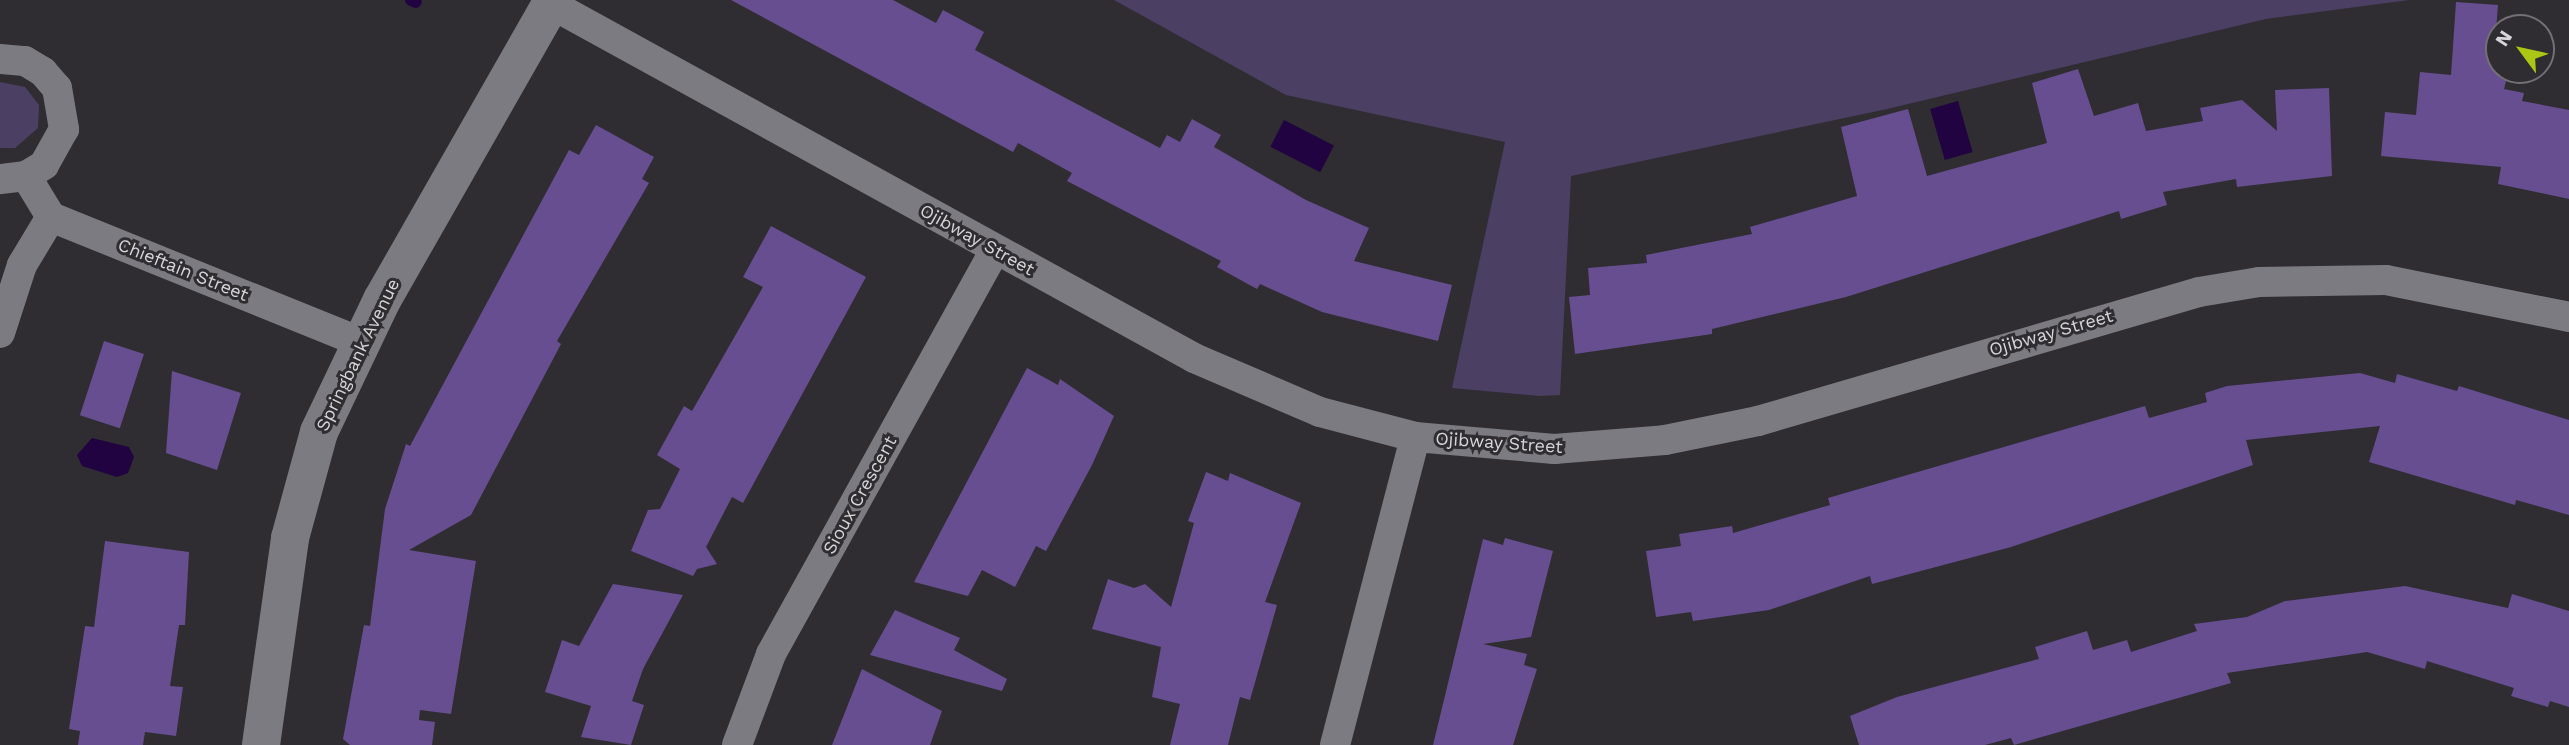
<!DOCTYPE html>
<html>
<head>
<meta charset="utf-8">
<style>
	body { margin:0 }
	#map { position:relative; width:2569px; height:745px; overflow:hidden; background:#2f2d32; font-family:"Work Sans",sans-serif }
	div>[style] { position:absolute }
	.green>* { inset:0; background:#4c3f64 }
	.water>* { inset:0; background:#210341; transform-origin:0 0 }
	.stream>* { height:12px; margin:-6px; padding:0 6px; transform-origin:6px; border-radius:6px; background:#210341 }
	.building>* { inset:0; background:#664e90; transform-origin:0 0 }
	.minor>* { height:30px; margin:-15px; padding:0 15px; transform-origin:15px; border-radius:15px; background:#7c7b81 }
	.secondary>* { height:38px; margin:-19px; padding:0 19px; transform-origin:19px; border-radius:19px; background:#7c7b81 }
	span { translate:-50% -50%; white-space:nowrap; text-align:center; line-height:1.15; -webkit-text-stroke:6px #2f2d32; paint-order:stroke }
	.street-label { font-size:18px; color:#d6d5d8 }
	.north { position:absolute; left:2485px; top:14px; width:70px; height:70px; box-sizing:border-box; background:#2f2d32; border:2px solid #727074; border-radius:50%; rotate:303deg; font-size:19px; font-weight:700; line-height:28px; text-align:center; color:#d6d5d8 }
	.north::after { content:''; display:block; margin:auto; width:24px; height:32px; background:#abc614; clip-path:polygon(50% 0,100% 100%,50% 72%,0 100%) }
</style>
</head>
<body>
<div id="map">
	<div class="green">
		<i style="clip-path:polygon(1114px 0,2409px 0,2266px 19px,1887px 109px,1571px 176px,1560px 395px,1539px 396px,1452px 388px,1505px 142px,1286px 95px)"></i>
		<i style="clip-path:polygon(0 82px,25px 87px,39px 105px,38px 128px,15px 148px,0 148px)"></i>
	</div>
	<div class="water">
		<i style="left:1958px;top:101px;width:53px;height:29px;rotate:74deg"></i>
		<i style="left:1284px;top:120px;width:56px;height:30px;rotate:27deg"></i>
		<i style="clip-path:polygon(92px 438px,129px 447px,134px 457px,128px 473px,117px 477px,82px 466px,77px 455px)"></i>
	</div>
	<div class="stream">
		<i style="left:411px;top:0;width:5px;rotate:22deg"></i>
	</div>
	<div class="building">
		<i style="clip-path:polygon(731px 0,893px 0,936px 23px,943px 10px,984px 32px,975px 50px,1160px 148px,1167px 135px,1180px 142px,1192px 119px,1221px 135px,1214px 147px,1306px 200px,1369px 228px,1354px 261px,1452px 285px,1438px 341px,1322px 312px,1260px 284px,1257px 289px,1217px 267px,1221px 261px,1067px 181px,1072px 173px,1018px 143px,1013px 152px)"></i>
		<i style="clip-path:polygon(2456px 2px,2498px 5px,2494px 57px,2499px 59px,2499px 70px,2509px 70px,2504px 89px,2524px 93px,2522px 101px,2569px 110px,2569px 199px,2498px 184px,2501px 167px,2381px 156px,2385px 112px,2416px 115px,2420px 72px,2451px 75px)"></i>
		<i style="clip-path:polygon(2078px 69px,2094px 116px,2138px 103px,2146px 131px,2203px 121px,2200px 108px,2242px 100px,2277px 131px,2275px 90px,2329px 88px,2332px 176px,2237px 187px,2236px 179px,2163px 192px,2167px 205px,2121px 219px,2119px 211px,1846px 297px,1712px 329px,1712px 334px,1575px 354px,1569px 297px,1590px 295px,1588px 268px,1647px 263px,1646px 255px,1752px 234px,1750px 227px,1857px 196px,1841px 127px,1908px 109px,1927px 176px,2047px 143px,2032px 83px)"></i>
		<i style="clip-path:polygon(596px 125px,654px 157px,642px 179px,649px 183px,557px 341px,561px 344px,471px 515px,409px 550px,476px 561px,451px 714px,420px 710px,419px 720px,435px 722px,432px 745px,350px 745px,343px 739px,364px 625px,370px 626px,385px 509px,406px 444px,410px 446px,569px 150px,579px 155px)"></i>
		<i style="clip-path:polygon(771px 226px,866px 277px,743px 503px,732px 497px,706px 547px,717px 564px,697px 569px,693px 576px,631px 551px,648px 510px,660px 509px,680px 469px,657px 455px,684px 406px,692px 411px,763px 287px,743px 277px)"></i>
		<i style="left:104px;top:341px;width:42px;height:78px;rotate:18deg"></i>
		<i style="clip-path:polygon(1027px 368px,1058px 385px,1060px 379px,1114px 416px,1092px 465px,1046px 551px,1036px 546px,1015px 587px,982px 570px,968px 596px,914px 582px)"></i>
		<i style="clip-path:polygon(172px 371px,241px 393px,217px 470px,166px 453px)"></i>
		<i style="clip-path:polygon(2360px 373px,2395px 383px,2397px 374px,2457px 391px,2459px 386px,2569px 420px,2569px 515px,2516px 500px,2515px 505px,2369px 462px,2380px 426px,2246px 440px,2253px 465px,2011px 547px,1872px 584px,1870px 576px,1769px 610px,1693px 621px,1691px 612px,1656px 617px,1646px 551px,1681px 546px,1679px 534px,1732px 526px,1733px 533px,1830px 505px,1828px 498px,2145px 406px,2149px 418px,2207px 402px,2205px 393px,2227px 386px)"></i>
		<i style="clip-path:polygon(1206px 472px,1228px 481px,1230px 473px,1301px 503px,1265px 602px,1277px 605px,1250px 700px,1240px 697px,1228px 745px,1170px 745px,1180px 704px,1152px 697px,1161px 647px,1092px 629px,1108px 579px,1134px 588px,1145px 584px,1171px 607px,1194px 523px,1188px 521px)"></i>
		<i style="clip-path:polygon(1505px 538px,1553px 551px,1531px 637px,1483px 644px,1527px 654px,1524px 665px,1537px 669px,1513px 745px,1433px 745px,1483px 539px,1503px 545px)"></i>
		<i style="clip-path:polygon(105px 541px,189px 552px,185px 625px,179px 625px,170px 686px,183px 687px,176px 736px,145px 732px,143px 745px,78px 745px,80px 731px,69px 729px,85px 626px,94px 627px)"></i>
		<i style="clip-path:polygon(613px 584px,683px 595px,643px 669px,632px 701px,644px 705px,631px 745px,581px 737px,591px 706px,545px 692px,562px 640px,579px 646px)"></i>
		<i style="clip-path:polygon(2405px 586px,2508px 608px,2512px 594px,2569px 611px,2569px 707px,2550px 701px,2548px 707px,2511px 696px,2514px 688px,2427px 661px,2425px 669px,2367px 652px,2227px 673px,2231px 683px,2014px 745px,2011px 738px,1985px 745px,1859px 745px,1850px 716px,1897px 697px,2039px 659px,2035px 647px,2087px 631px,2093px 650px,2127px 640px,2131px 652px,2197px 631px,2194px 624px,2247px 617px,2285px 601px)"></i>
		<i style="clip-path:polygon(895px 610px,960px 638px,954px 650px,1007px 679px,1002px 691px,870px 655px)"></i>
		<i style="clip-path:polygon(862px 669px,942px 711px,930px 745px,832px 745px)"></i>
	</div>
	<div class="minor">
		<i style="left:551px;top:4px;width:734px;rotate:28.83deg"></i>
		<i style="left:1194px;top:358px;width:137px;rotate:23.2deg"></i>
		<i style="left:1320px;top:412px;width:98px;rotate:14.7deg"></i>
		<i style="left:1415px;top:437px;width:140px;rotate:4.9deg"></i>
		<i style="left:1554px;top:449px;width:111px;rotate:-4.6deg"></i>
		<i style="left:1665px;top:440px;width:95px;rotate:-11.5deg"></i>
		<i style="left:1758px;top:421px;width:459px;rotate:-16.3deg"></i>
		<i style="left:2199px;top:292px;width:61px;rotate:-9.5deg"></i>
		<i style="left:2259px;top:282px;width:127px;rotate:-0.9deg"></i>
		<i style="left:2386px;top:280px;width:187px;rotate:11.4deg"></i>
		<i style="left:0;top:59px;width:25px;rotate:5deg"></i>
		<i style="left:25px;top:61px;width:21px;rotate:31deg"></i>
		<i style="left:43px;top:72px;width:21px;rotate:49deg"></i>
		<i style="left:57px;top:88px;width:42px;rotate:80.3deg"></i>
		<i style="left:64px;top:129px;width:41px;rotate:119.1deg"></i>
		<i style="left:44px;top:165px;width:21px;rotate:149deg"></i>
		<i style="left:26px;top:176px;width:26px;rotate:173deg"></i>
		<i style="left:26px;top:176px;width:48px;rotate:58.6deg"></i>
		<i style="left:51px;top:217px;width:333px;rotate:22deg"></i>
		<i style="left:0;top:333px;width:71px;rotate:-72.1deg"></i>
		<i style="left:22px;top:265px;width:56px;rotate:-58.9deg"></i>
		<i style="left:737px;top:745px;width:97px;rotate:-69.5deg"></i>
		<i style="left:771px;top:654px;width:462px;rotate:-61deg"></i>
		<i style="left:1335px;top:745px;width:318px;rotate:-75.4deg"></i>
	</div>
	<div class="secondary">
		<i style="left:261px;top:745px;width:209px;rotate:-82deg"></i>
		<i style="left:290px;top:538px;width:110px;rotate:-74.7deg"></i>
		<i style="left:319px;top:432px;width:146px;rotate:-64.5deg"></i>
		<i style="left:382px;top:300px;width:345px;rotate:-60.3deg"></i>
	</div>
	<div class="street-label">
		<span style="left:977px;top:240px;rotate:29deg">Ojibway Street</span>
		<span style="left:183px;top:270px;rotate:22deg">Chieftain Street</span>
		<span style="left:2051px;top:333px;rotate:-16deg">Ojibway Street</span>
		<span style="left:358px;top:355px;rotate:-64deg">Springbank Avenue</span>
		<span style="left:1499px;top:443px;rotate:4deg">Ojibway Street</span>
		<span style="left:860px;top:495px;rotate:-61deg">Sioux Crescent</span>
	</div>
	<div class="north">N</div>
</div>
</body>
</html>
